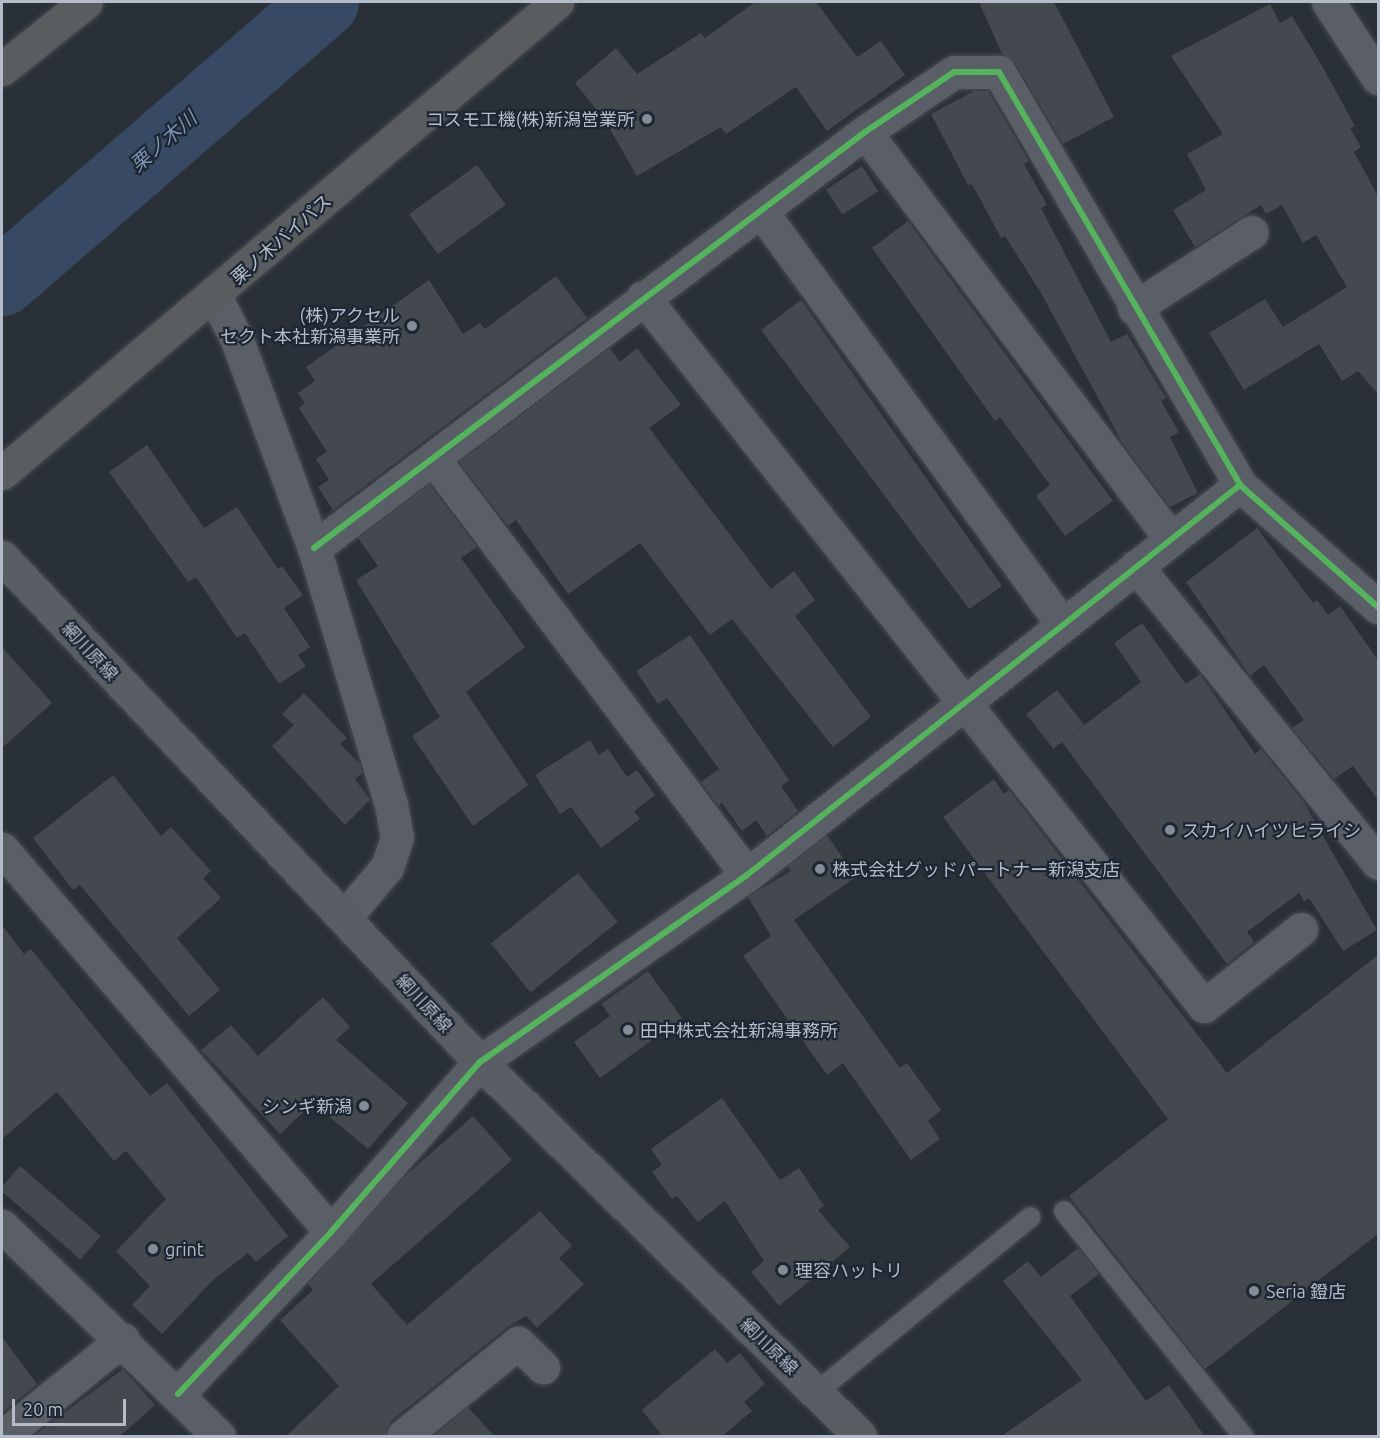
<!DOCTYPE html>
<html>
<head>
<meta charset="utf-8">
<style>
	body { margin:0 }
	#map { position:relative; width:1380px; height:1438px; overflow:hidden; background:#2a3038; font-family:Ubuntu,"Noto Sans JP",sans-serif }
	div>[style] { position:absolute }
	.river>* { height:69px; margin:-34.5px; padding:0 34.5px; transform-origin:34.5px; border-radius:34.5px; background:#384963 }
	.building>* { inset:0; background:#444950; transform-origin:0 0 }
	.roads { filter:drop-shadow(0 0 2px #484c53) drop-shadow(0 0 2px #484c53) }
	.lane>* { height:20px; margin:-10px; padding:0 10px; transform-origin:10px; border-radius:10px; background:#5a5e66 }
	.street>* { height:33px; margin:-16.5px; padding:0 16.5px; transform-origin:16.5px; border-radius:16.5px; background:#5a5e66 }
	.secondary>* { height:33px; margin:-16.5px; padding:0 16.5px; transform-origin:16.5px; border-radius:16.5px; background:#595d64 }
	.highway>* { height:33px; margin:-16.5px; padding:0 16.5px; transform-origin:16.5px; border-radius:16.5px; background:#5a5d60 }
	.cycleway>* { height:6px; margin:-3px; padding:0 3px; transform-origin:3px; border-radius:3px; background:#56b35d }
	.dots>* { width:16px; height:16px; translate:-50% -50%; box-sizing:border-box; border:3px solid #1d2633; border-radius:50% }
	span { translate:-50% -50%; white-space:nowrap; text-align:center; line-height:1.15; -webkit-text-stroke:4.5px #1d2633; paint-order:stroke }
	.poi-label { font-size:18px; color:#b4bcc9 }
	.right { translate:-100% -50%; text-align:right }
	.left { translate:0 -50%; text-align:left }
	.street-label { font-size:18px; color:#b4bcc9 }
	.water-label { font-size:20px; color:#7c92b1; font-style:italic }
	.frame { position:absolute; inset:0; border:3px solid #b4bcc9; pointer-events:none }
	.scale { position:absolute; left:12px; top:1399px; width:114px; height:27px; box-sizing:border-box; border:3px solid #b4bcc9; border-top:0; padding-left:8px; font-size:18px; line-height:21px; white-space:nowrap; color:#b4bcc9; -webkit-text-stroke:4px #1d2633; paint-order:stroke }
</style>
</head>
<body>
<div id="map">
	<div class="river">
		<i style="left:2px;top:281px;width:426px;rotate:-40.9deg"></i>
	</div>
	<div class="building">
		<i style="clip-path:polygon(755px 2px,816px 2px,857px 57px,881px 41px,905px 75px,827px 131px,796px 87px,726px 134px,721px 127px,637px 176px,604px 119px,575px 83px,616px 48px,637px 74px,701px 33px,705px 38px)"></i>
		<i style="clip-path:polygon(979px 2px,1054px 2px,1114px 117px,1063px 144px,1015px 63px,1002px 54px)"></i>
		<i style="clip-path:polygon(1270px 4px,1280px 23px,1292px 16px,1322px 66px,1355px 126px,1350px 128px,1361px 147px,1354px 152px,1378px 196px,1378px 394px,1358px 371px,1342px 381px,1319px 344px,1244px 390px,1209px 333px,1265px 299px,1283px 327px,1347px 287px,1316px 235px,1303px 243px,1282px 205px,1266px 214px,1261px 205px,1195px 247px,1173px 210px,1206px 190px,1187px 154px,1223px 134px,1171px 56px)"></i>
		<i style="clip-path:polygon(974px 91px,988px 91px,1029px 161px,1024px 164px,1047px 205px,1041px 208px,1111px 342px,1127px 334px,1166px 398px,1161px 401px,1179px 432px,1170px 437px,1198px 493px,1170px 507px,1123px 444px,1041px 293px,1005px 236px,1001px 238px,972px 184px,968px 185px,931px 114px)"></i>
		<i style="left:477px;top:165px;width:49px;height:84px;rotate:54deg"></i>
		<i style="left:862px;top:166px;width:30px;height:43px;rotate:57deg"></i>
		<i style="clip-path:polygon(908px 221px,1113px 501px,1065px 536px,1036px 496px,1050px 485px,1000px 417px,995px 421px,872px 248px)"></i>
		<i style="clip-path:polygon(556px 276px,587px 318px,333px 510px,318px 487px,329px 480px,316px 459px,327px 452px,299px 408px,305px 403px,298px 393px,315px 381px,306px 367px,429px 280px,463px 334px,480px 323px,485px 329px)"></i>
		<i style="clip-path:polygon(801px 300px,1002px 586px,969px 609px,761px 330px)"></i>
		<i style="clip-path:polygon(610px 348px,620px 362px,637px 348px,681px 405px,649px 428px,771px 589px,794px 571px,815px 600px,795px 616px,871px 717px,833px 747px,732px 619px,710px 635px,640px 543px,568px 594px,516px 520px,508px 526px,459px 462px)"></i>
		<i style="clip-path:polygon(147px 445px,204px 528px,237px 507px,278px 569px,282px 566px,303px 595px,284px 608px,310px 647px,298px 655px,306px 666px,279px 684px,245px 633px,237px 638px,196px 577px,188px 582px,109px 472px)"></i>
		<i style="clip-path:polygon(429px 484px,477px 547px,461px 558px,525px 647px,466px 692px,528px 785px,473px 826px,412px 736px,440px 717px,356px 580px,378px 566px,358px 538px)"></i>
		<i style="clip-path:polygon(1257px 528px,1313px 603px,1317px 600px,1328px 615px,1340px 606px,1378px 660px,1378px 800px,1353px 766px,1334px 779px,1292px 728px,1304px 720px,1264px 665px,1250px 676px,1186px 582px)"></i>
		<i style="clip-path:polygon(1142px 623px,1186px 684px,1200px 674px,1255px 754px,1261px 749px,1303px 801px,1377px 930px,1343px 951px,1309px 898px,1304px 901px,1299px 893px,1247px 932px,1254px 942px,1227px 964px,1062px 742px,1141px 682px,1114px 643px)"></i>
		<i style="clip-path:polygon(690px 635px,789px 780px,781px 786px,798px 811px,767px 836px,756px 820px,742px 831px,722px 803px,718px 806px,701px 782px,719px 769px,667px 698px,658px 704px,636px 671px)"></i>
		<i style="clip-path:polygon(2px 647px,52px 703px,2px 748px)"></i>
		<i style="left:1057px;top:690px;width:44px;height:39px;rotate:52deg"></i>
		<i style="clip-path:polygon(304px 693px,347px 738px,340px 744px,360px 764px,362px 773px,355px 779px,370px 800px,345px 825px,272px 746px,294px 725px,282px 714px)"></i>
		<i style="clip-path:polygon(590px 740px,599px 755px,608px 749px,627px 777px,637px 770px,655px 795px,634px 811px,640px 819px,601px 848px,571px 807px,560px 814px,535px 775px)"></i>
		<i style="clip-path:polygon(113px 775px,161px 836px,171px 827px,211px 871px,203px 878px,221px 898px,177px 938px,220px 990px,189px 1016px,80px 885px,73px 890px,33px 838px)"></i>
		<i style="clip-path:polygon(994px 779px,1004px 794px,1009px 790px,1227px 1073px,1378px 955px,1378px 1234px,1205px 1369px,1069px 1196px,1168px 1119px,943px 817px)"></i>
		<i style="clip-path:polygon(827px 835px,856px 877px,794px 920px,900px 1068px,907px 1063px,941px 1110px,928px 1121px,940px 1139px,911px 1160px,843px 1063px,827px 1075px,743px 956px,771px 936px,748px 897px,791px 871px,788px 866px)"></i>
		<i style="left:578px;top:873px;width:63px;height:112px;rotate:51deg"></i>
		<i style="clip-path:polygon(2px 925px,24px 954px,31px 949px,150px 1096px,167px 1083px,288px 1236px,256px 1262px,248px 1253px,213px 1280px,162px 1334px,132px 1305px,150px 1286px,116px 1251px,166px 1199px,126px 1151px,114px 1161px,57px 1092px,2px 1139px)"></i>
		<i style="clip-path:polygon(648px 971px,682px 1018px,600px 1078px,574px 1042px,610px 1016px,601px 1004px)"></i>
		<i style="clip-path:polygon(323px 997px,350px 1027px,336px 1040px,408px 1103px,368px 1149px,313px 1103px,280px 1134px,201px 1050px,231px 1025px,258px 1056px)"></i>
		<i style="clip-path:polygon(722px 1098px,780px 1180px,799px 1168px,824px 1206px,818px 1210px,850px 1247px,779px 1306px,751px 1272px,764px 1261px,725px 1201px,698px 1222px,677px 1196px,672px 1199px,652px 1172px,662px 1165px,651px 1149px)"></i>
		<i style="clip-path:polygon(473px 1116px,512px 1160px,371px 1284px,407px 1325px,540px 1211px,572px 1246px,559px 1258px,584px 1284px,537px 1328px,526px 1316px,506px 1328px,391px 1421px,385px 1437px,285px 1437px,339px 1386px,280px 1320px,313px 1290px,308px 1284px,403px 1178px)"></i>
		<i style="left:20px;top:1166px;width:107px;height:31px;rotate:41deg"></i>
		<i style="clip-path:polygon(1078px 1248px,1099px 1274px,1070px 1296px,1146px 1401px,1169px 1385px,1205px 1437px,1000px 1437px,1082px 1380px,1003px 1281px,1028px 1261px,1041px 1277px)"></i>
		<i style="clip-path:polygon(2px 1337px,37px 1384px,2px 1413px)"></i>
		<i style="clip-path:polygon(715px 1349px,727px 1363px,740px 1353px,765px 1384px,744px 1402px,752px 1411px,721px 1437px,663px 1437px,642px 1410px)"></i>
		<i style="clip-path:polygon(123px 1369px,155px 1405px,119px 1437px,32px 1437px)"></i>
		<i style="clip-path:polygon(468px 1407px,495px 1437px,432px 1437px)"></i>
	</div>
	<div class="roads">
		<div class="lane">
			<i style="left:1064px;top:1211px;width:288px;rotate:51.5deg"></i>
			<i style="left:817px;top:1392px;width:276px;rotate:-39.3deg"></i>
		</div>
		<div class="street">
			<i style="left:1328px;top:2px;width:91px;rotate:56.7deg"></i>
			<i style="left:865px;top:132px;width:508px;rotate:53.08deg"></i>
			<i style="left:761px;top:211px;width:511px;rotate:53.91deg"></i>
			<i style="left:215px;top:296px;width:49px;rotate:63.4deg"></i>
			<i style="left:237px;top:340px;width:222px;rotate:69.7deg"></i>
			<i style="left:314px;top:548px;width:267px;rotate:73.3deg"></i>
			<i style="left:391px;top:804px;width:34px;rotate:80deg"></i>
			<i style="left:397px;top:837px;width:32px;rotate:108deg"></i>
			<i style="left:387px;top:867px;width:67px;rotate:130.1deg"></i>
			<i style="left:643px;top:297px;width:904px;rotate:51.65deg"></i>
			<i style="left:1204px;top:1006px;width:124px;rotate:-38.4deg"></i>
			<i style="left:1134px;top:308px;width:140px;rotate:-32.8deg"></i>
			<i style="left:433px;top:458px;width:522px;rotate:53.02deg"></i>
			<i style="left:314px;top:548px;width:690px;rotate:-37.05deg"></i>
			<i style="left:865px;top:132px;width:107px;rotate:-34deg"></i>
			<i style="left:954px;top:72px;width:45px"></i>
			<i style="left:999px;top:72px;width:478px;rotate:59.7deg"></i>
			<i style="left:1240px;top:485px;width:184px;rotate:41.5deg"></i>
			<i style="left:1136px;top:566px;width:383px;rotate:50.8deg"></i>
			<i style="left:2px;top:849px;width:505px;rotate:49.34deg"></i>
			<i style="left:2px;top:1226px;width:302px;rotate:44.1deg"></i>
			<i style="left:178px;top:1394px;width:223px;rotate:-46.6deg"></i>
			<i style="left:331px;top:1232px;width:226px;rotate:-48.8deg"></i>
			<i style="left:480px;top:1062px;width:326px;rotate:-35deg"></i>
			<i style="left:747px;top:875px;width:629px;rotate:-38.35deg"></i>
			<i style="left:3px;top:1436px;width:154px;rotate:-38.9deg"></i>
			<i style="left:403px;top:1436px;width:148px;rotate:-39deg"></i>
			<i style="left:518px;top:1343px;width:35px;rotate:44deg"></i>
		</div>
		<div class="secondary">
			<i style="left:2px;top:557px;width:695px;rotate:46.57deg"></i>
			<i style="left:480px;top:1062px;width:533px;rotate:44.54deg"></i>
		</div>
		<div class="highway">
			<i style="left:2px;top:69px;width:107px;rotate:-38.6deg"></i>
			<i style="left:2px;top:473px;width:728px;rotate:-40.32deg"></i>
		</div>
	</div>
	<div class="cycleway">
		<i style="left:314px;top:548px;width:690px;rotate:-37.05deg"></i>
		<i style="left:865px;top:132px;width:107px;rotate:-34deg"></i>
		<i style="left:954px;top:72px;width:45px"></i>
		<i style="left:999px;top:72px;width:478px;rotate:59.7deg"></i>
		<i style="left:1240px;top:485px;width:184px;rotate:41.5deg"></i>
		<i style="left:178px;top:1394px;width:223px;rotate:-46.6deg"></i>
		<i style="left:331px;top:1232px;width:226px;rotate:-48.8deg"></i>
		<i style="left:480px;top:1062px;width:326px;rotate:-35deg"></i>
		<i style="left:747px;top:875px;width:629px;rotate:-38.35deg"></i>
	</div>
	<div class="dots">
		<i style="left:647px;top:119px;background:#848b96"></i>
		<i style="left:412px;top:326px;background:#848b96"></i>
		<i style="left:1170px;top:830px;background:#848b96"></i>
		<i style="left:820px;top:869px;background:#848b96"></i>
		<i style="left:628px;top:1030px;background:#848b96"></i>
		<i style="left:364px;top:1106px;background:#848b96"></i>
		<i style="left:153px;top:1249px;background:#848b96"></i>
		<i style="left:783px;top:1270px;background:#848b96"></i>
		<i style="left:1254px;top:1291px;background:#848b96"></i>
	</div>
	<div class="poi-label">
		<span class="right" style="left:635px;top:119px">コスモ工機(株)新潟営業所</span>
		<span class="right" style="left:400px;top:326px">(株)アクセル<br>セクト本社新潟事業所</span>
		<span class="left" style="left:1182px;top:830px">スカイハイツヒライシ</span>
		<span class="left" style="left:832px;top:869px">株式会社グッドパートナー新潟支店</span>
		<span class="left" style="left:640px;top:1030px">田中株式会社新潟事務所</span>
		<span class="right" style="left:352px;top:1106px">シンギ新潟</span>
		<span class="left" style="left:165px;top:1249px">grint</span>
		<span class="left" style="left:795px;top:1270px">理容ハットリ</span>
		<span class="left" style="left:1266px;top:1291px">Seria 鐙店</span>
	</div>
	<div class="street-label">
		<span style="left:281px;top:239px;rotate:-41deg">栗ノ木バイパス</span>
		<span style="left:90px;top:651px;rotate:47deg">網川原線</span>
		<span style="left:424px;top:1003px;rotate:47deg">網川原線</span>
		<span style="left:769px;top:1346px;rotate:44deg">網川原線</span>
	</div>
	<div class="water-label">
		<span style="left:163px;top:141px;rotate:-41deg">栗ノ木川</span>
	</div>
	<div class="frame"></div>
	<div class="scale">20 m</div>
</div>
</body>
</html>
